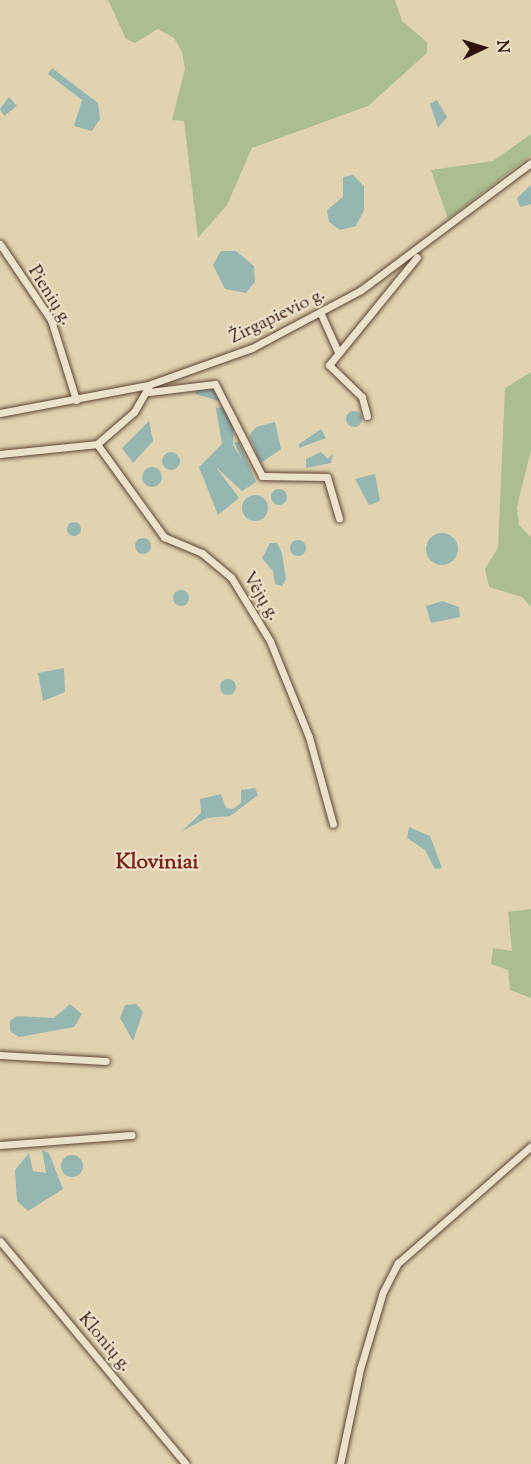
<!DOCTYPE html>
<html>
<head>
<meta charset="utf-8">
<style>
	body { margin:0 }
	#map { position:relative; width:531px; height:1464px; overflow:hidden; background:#e1d3b0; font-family:"Sorts Mill Goudy",serif }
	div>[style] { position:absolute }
	.green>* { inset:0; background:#acbe91 }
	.water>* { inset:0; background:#96b6b2 }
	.round { border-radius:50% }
	.roads { filter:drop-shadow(0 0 2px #5c4434) drop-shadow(0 0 2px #5c4434) }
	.minor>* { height:7px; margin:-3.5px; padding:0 3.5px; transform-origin:3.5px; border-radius:3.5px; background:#ece2cc }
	span { translate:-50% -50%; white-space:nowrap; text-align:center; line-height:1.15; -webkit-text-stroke:4.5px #ece2cc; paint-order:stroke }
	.street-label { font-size:18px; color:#2f140a }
	.quarter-label { font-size:21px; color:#7a1f14; font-weight:700 }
	.north { position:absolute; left:453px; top:18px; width:60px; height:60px; -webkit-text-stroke:4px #ece2cc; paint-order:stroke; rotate:86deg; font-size:16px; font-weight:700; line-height:24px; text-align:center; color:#2f140a }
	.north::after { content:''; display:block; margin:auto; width:21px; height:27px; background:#2f140a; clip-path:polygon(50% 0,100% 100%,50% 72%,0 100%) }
</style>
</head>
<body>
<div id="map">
	<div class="green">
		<i style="clip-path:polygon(108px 0,395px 0,402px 21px,427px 42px,427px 53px,368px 106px,252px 148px,227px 205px,198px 238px,184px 121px,172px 120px,185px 69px,182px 52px,174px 38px,158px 29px,135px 43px,126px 39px)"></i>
		<i style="clip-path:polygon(531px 134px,531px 155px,448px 219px,431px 170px,493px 161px)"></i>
		<i style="clip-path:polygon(531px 372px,531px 450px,517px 507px,519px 525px,531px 537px,531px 607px,522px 597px,489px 587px,485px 569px,498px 548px,505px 388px)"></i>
		<i style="clip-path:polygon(531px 909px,531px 998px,510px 990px,508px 970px,491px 964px,493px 948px,512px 951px,508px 912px)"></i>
	</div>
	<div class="water">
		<i style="clip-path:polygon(52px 68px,98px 103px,100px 119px,92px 131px,74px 126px,82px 100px,48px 74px)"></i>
		<i style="clip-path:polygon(9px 97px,17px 106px,4px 116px,0 109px)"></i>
		<i style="clip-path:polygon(437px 100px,447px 117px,438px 128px,430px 104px)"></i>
		<i style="clip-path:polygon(353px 175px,364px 186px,364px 210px,356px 226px,340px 230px,329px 222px,327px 210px,343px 197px,343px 177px)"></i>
		<i style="clip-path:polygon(531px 185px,531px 204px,520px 207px,517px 198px)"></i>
		<i style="clip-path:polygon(221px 251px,236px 251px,254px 266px,255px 282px,246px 293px,225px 289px,213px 265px)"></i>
		<i style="clip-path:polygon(215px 389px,222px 402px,195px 394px,197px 390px)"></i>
		<i style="clip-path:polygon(224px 407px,234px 428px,233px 445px,242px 459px,234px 443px,239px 441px,256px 482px,242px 491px,216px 467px,239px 498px,218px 515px,199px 467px,222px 444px,216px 408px)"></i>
		<i class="round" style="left:346px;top:411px;width:16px;height:16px"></i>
		<i style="clip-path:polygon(149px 421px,153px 441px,133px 463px,122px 448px)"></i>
		<i style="clip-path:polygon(275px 422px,281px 449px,261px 463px,249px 436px,256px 427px)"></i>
		<i style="clip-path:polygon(321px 429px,326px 438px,299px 448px,299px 444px)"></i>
		<i class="round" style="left:162px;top:452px;width:18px;height:18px"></i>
		<i style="clip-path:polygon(321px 452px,328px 459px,333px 453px,331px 463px,306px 468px,306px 459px)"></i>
		<i class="round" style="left:142px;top:467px;width:20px;height:20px"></i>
		<i style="clip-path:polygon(375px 474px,380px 501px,369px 505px,355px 479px)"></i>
		<i class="round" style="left:271px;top:489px;width:16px;height:16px"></i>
		<i class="round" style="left:242px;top:495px;width:26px;height:26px"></i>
		<i class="round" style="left:67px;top:522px;width:14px;height:14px"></i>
		<i class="round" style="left:426px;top:533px;width:32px;height:32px"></i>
		<i class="round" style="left:135px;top:538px;width:16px;height:16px"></i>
		<i class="round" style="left:290px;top:540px;width:16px;height:16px"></i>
		<i style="clip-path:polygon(270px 543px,277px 543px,282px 553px,286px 579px,282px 586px,275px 584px,273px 571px,262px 558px)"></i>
		<i class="round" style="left:173px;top:590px;width:16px;height:16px"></i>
		<i style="clip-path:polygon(442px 601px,459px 607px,460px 617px,431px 623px,426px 606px)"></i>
		<i style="clip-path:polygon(64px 668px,65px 692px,43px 701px,38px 673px)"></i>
		<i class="round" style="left:220px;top:679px;width:16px;height:16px"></i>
		<i style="clip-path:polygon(241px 790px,255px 788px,258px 795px,230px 816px,207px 818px,182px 831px,201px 813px,200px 799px,221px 794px,226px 808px,233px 809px,241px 803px)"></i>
		<i style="clip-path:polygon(409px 827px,430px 836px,442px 868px,435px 869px,425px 850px,407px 838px)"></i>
		<i style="clip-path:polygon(70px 1004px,82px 1014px,74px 1027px,19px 1037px,10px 1031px,10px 1021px,17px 1016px,54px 1018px)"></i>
		<i style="clip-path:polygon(125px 1005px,136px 1004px,143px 1012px,133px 1041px,120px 1018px)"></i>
		<i style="clip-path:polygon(42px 1150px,49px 1153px,63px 1189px,28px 1211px,17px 1201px,15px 1170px,29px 1153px,33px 1171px,46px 1173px)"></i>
		<i class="round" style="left:61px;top:1155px;width:22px;height:22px"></i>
	</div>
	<div class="roads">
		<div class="minor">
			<i style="left:0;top:244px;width:92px;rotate:56.1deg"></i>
			<i style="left:51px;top:320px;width:84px;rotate:72.6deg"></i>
			<i style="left:321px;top:314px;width:42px;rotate:65.9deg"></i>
			<i style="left:149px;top:392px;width:66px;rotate:-6.9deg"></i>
			<i style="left:215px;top:384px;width:103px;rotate:62.9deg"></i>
			<i style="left:262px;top:476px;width:65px;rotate:0.9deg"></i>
			<i style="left:327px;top:477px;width:43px;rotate:73.7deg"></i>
			<i style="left:0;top:413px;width:151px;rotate:-10.7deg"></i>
			<i style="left:148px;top:385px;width:110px;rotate:-19.6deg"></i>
			<i style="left:252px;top:348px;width:123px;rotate:-28deg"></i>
			<i style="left:361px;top:290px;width:212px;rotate:-36.8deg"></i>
			<i style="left:367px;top:416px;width:20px;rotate:-105deg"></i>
			<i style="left:362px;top:397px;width:46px;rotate:-135.9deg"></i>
			<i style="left:329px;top:365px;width:139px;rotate:-50.8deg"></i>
			<i style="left:97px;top:444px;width:115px;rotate:54.2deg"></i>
			<i style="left:164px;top:537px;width:41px;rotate:22.8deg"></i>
			<i style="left:202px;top:553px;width:38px;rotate:40deg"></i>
			<i style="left:231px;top:577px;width:75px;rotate:58.6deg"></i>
			<i style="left:270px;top:641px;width:104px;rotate:67.9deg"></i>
			<i style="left:309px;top:737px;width:90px;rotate:74.6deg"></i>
			<i style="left:97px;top:444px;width:49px;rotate:-40.9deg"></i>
			<i style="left:134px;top:412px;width:28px;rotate:-60deg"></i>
			<i style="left:0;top:454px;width:98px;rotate:-5.9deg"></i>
			<i style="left:0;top:1055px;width:106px;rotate:3.2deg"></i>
			<i style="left:0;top:1145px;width:132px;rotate:-4.3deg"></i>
			<i style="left:0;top:1241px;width:290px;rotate:50.2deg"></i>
			<i style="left:340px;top:1464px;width:97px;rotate:-78.1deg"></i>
			<i style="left:360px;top:1369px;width:80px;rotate:-73.4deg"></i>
			<i style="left:383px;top:1292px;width:33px;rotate:-63deg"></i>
			<i style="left:398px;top:1263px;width:177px;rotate:-41.3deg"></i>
		</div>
	</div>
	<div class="street-label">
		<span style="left:49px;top:296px;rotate:58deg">Pienių g.</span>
		<span style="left:278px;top:317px;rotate:-26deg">Žirgapievio g.</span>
		<span style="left:260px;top:597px;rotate:58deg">Vėjų g.</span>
		<span style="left:104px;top:1343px;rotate:50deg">Klonių g.</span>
	</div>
	<div class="quarter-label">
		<span style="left:157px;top:863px">Kloviniai</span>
	</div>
	<div class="north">N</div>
</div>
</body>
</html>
